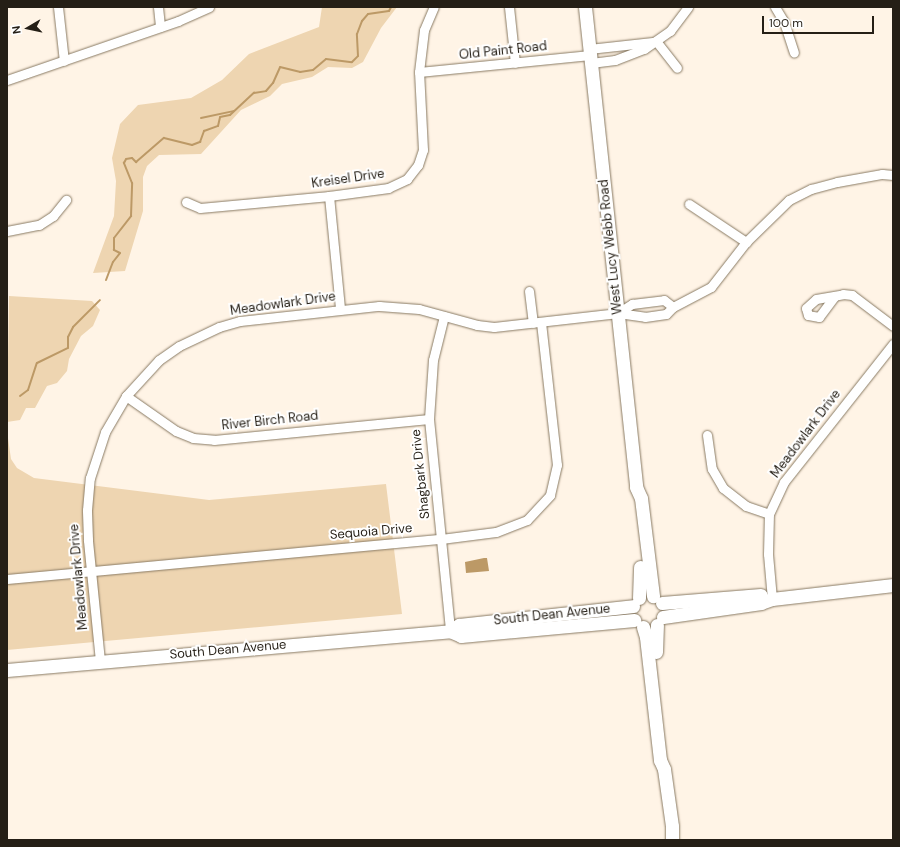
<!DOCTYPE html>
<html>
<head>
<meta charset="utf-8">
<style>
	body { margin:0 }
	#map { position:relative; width:900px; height:847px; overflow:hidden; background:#fff4e6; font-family:"DM Sans",sans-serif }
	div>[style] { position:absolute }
	.green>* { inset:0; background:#eed5b1 }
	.water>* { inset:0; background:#bc9966 }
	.stream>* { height:2px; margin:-1px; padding:0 1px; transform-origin:1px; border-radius:1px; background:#bc9966 }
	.roads { filter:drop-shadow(0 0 1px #897a63) drop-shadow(0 0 1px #897a63) }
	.street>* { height:9px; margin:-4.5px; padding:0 4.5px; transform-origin:4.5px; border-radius:4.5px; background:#fff }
	.secondary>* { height:13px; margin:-6.5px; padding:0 6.5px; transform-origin:6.5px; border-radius:6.5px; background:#fff }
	span { translate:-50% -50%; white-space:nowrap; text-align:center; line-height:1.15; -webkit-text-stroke:4px #fff; paint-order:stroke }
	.street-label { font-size:13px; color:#251f16 }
	.frame { position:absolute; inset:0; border:8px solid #251f16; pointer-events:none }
	.north { position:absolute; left:8px; top:8px; width:40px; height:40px; -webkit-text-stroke:3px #fff; paint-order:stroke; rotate:261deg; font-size:11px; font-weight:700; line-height:16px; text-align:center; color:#251f16 }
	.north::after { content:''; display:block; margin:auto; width:14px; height:18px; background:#251f16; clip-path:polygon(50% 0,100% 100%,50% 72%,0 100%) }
	.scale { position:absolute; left:762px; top:16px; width:112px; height:18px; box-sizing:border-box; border:2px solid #251f16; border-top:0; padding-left:5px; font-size:12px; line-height:14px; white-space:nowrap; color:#251f16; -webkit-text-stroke:3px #fff; paint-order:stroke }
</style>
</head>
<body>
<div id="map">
	<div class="green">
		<i style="clip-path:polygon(322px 7px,397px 7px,381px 28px,363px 62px,352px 68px,328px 67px,312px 77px,282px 84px,270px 96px,241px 110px,201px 154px,159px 155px,147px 166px,143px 177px,143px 211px,125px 271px,93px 273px,114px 216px,116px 181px,112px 158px,120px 124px,138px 105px,191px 98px,222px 80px,249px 54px,319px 27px)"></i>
		<i style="clip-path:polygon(9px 296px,92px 301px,100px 310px,93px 326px,81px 336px,69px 359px,67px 371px,57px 383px,47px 386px,35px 408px,26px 408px,20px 420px,7px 422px)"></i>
		<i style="clip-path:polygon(7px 431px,11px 459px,17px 468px,34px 478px,209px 500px,386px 484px,402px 614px,7px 650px)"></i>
	</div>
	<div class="water">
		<i style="clip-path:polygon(484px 558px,487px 558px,489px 571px,466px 573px,465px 562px)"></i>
	</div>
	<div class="stream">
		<i style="left:201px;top:118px;width:33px;rotate:-12deg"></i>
		<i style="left:106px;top:280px;width:19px;rotate:-69deg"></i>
		<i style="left:113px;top:262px;width:11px;rotate:-52deg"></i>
		<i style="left:120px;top:253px;width:7px;rotate:-153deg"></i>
		<i style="left:114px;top:250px;width:12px;rotate:-90deg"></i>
		<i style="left:114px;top:238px;width:28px;rotate:-52deg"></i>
		<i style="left:131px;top:216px;width:33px;rotate:-88deg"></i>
		<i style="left:132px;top:183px;width:22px;rotate:-112deg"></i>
		<i style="left:124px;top:163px;width:4px;rotate:-63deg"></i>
		<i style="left:126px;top:159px;width:6px;rotate:-9deg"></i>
		<i style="left:132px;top:158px;width:6px;rotate:45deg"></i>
		<i style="left:136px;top:162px;width:37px;rotate:-41deg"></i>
		<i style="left:164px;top:138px;width:29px;rotate:14deg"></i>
		<i style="left:192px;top:145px;width:9px;rotate:-21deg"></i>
		<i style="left:200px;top:142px;width:12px;rotate:-70deg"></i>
		<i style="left:204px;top:131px;width:15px;rotate:-20deg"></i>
		<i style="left:218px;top:126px;width:9px;rotate:-77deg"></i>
		<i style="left:220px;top:117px;width:10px;rotate:-11deg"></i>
		<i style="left:230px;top:115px;width:33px;rotate:-43deg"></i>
		<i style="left:254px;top:93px;width:12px;rotate:-9deg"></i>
		<i style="left:266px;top:91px;width:11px;rotate:-49deg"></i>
		<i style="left:273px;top:83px;width:17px;rotate:-66deg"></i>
		<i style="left:280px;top:67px;width:21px;rotate:14deg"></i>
		<i style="left:300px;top:72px;width:13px;rotate:-9deg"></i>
		<i style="left:313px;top:70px;width:17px;rotate:-40deg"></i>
		<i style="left:326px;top:59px;width:26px;rotate:7deg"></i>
		<i style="left:352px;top:62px;width:8px;rotate:-45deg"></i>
		<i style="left:358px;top:56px;width:22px;rotate:-93deg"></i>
		<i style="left:357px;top:34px;width:14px;rotate:-69deg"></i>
		<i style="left:362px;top:21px;width:9px;rotate:-49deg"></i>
		<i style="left:368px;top:14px;width:21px;rotate:-8deg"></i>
		<i style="left:389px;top:11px;width:4px;rotate:-63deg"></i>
		<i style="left:20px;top:396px;width:10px;rotate:-37deg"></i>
		<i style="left:28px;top:390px;width:28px;rotate:-72deg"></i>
		<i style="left:37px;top:363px;width:34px;rotate:-26deg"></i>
		<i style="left:68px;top:348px;width:11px;rotate:-90deg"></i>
		<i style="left:68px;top:337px;width:11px;rotate:-63deg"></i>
		<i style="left:73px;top:327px;width:38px;rotate:-45deg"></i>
	</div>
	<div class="roads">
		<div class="street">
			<i style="left:58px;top:7px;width:54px;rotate:83.7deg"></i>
			<i style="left:158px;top:7px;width:20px;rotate:84deg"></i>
			<i style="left:509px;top:7px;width:56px;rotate:83.9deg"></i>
			<i style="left:775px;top:7px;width:17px;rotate:59deg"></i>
			<i style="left:784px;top:22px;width:32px;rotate:72deg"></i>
			<i style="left:656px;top:41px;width:34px;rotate:52deg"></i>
			<i style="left:589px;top:49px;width:64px;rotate:-6.2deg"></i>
			<i style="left:591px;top:63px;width:24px;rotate:-7deg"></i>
			<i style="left:615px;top:60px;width:31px;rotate:-21deg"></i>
			<i style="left:644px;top:49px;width:32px;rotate:-35deg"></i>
			<i style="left:670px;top:31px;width:30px;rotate:-53deg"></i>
			<i style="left:419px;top:72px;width:172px;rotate:-5.7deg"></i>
			<i style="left:7px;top:80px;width:181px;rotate:-19deg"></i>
			<i style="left:178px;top:21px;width:34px;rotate:-24deg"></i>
			<i style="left:329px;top:196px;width:114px;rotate:84.4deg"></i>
			<i style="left:186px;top:202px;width:15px;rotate:23deg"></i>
			<i style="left:200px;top:208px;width:130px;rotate:-5.3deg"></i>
			<i style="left:329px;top:196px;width:60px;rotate:-7.7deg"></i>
			<i style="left:388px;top:188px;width:21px;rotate:-25deg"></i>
			<i style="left:407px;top:179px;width:18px;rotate:-52deg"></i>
			<i style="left:418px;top:165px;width:16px;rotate:-72deg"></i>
			<i style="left:423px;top:150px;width:78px;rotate:-92.9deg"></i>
			<i style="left:419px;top:72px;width:42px;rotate:-83.2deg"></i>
			<i style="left:424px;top:30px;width:25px;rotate:-67deg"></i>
			<i style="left:689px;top:204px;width:69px;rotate:33.7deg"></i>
			<i style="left:7px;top:231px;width:33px;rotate:-11deg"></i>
			<i style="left:39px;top:225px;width:17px;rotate:-33deg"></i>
			<i style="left:53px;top:216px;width:21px;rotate:-51deg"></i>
			<i style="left:529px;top:291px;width:32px;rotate:83deg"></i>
			<i style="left:834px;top:297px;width:25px;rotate:127deg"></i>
			<i style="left:819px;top:317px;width:11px;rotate:-170deg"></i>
			<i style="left:808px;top:315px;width:7px;rotate:-106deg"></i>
			<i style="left:806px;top:308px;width:13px;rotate:-42deg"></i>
			<i style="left:816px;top:299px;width:27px;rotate:-10deg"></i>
			<i style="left:843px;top:294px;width:9px;rotate:6deg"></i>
			<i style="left:852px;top:295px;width:51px;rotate:37.1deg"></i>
			<i style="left:618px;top:313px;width:17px;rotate:-33deg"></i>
			<i style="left:632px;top:304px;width:32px;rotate:-7deg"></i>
			<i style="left:664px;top:300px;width:11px;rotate:38deg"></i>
			<i style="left:444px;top:316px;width:45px;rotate:104deg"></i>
			<i style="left:433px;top:360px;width:59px;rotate:93.9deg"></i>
			<i style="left:429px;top:419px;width:213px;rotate:84.3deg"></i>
			<i style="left:126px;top:396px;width:61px;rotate:35deg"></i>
			<i style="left:176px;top:431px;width:18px;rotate:22deg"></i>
			<i style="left:193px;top:438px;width:21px;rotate:5deg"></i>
			<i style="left:214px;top:440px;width:216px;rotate:-5.6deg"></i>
			<i style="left:707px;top:435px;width:34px;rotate:82deg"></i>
			<i style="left:712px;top:469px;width:22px;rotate:60deg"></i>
			<i style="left:723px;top:488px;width:29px;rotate:38deg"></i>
			<i style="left:746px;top:506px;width:24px;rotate:19deg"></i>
			<i style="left:7px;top:579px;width:436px;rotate:-5.3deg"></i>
			<i style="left:441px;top:539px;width:55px;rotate:-7.3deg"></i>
			<i style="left:496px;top:532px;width:33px;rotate:-21deg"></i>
			<i style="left:527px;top:520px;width:34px;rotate:-47deg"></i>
			<i style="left:550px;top:495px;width:31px;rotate:-77deg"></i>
			<i style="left:557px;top:465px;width:144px;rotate:-96.4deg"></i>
			<i style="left:772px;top:599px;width:45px;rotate:-95.1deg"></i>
			<i style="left:768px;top:554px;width:40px;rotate:-88.6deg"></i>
			<i style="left:769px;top:514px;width:35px;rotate:-65deg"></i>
			<i style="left:784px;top:482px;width:176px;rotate:-51.7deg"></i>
			<i style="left:100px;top:661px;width:122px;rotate:-95.7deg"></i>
			<i style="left:88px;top:540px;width:30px;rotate:-92deg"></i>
			<i style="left:87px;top:510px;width:32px;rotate:-85deg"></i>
			<i style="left:90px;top:478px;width:48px;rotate:-71.9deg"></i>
			<i style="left:105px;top:432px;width:42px;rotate:-59.7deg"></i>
			<i style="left:126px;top:396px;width:49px;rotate:-47.5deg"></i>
			<i style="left:159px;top:360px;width:24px;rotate:-35deg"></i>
			<i style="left:179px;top:346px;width:44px;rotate:-25.4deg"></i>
			<i style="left:219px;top:327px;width:22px;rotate:-16deg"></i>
			<i style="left:240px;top:321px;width:140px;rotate:-6.2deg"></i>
			<i style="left:379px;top:306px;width:40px;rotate:4.3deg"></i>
			<i style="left:419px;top:309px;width:60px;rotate:15.4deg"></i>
			<i style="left:477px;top:325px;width:17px;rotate:7deg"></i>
			<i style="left:494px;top:327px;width:125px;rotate:-6.4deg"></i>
			<i style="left:618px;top:313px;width:27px;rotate:8deg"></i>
			<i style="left:645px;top:317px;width:21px;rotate:-8deg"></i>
			<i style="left:666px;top:314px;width:10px;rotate:-45deg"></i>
			<i style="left:673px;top:307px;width:43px;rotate:-27.8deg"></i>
			<i style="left:711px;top:287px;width:57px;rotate:-52.1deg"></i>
			<i style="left:746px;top:242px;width:60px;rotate:-44.3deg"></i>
			<i style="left:789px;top:200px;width:25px;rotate:-27deg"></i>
			<i style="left:811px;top:189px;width:27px;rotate:-15deg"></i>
			<i style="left:837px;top:182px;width:46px;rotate:-10.1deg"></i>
			<i style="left:882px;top:174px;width:11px;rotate:5deg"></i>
		</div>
		<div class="secondary">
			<i style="left:585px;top:7px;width:483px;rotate:83.9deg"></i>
			<i style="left:636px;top:487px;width:12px;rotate:66deg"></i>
			<i style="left:641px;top:498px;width:99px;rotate:83deg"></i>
			<i style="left:639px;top:598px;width:31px;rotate:-88deg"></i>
			<i style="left:662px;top:603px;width:99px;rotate:-4.6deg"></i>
			<i style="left:663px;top:617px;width:99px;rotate:-8.1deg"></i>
			<i style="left:761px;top:603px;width:12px;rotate:-20deg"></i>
			<i style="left:772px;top:599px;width:122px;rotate:-6.6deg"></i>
			<i style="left:643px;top:627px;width:10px;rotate:73deg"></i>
			<i style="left:646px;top:637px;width:124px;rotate:83.5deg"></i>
			<i style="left:660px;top:760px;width:10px;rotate:66deg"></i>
			<i style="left:664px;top:769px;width:58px;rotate:82deg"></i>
			<i style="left:672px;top:826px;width:14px;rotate:90deg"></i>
			<i style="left:450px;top:631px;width:12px;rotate:24deg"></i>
			<i style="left:461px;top:636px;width:174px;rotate:-5.3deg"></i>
			<i style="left:656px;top:652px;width:27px;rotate:-88deg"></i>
			<i style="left:7px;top:670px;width:445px;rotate:-5deg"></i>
			<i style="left:450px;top:631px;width:11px;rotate:-34deg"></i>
			<i style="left:459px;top:625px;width:175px;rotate:-6.2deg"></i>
		</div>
	</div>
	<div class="street-label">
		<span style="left:503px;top:51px;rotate:-6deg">Old Paint Road</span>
		<span style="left:348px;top:179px;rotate:-8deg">Kreisel Drive</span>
		<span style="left:611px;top:247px;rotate:-96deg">West Lucy Webb Road</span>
		<span style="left:283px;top:304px;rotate:-8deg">Meadowlark Drive</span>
		<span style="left:270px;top:421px;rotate:-6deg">River Birch Road</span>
		<span style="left:806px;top:434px;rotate:-53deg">Meadowlark Drive</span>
		<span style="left:421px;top:474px;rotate:-96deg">Shagbark Drive</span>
		<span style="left:371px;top:532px;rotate:-5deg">Sequoia Drive</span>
		<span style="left:79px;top:577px;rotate:-95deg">Meadowlark Drive</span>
		<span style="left:552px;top:615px;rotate:-6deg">South Dean Avenue</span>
		<span style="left:228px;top:650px;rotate:-5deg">South Dean Avenue</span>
	</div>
	<div class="frame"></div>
	<div class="north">N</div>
	<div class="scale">100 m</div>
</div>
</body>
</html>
